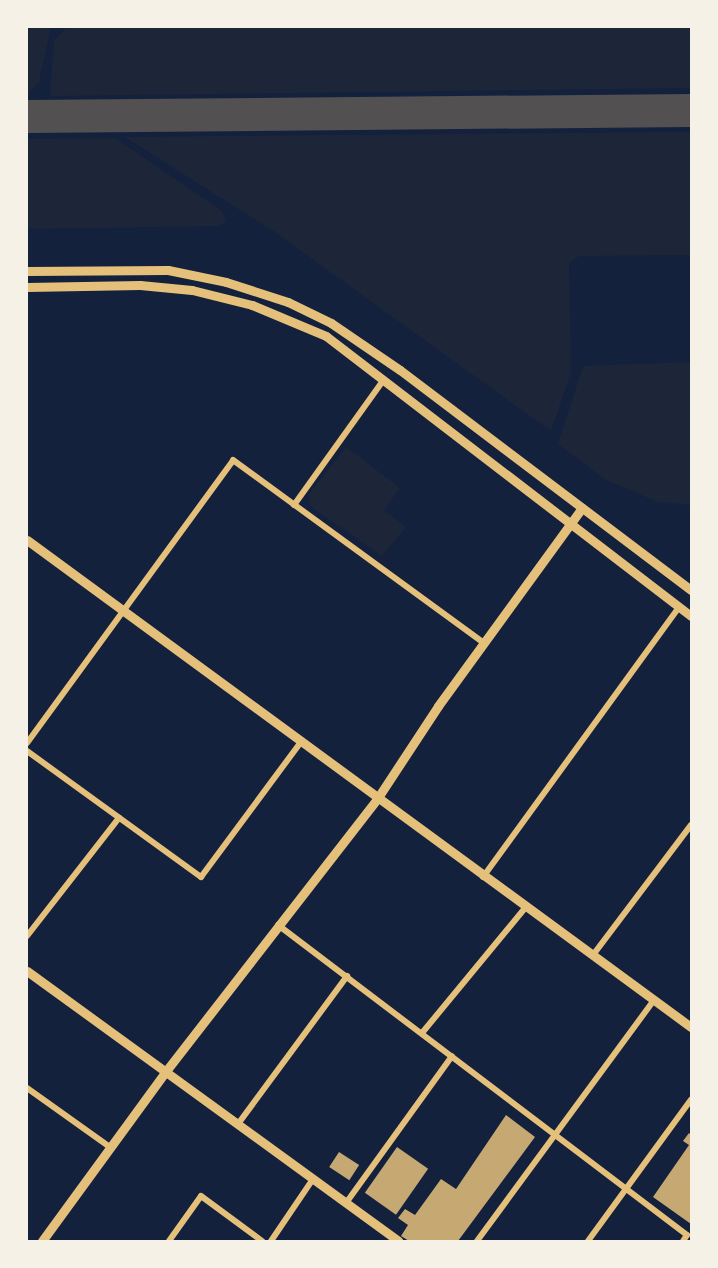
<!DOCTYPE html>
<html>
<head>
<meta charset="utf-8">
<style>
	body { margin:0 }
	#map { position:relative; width:718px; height:1268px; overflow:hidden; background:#14213d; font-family:Figtree,sans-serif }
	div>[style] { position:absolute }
	.green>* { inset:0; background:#1d2539 }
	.taxiway>* { height:33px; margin:-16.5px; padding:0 16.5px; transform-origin:16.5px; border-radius:16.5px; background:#525050 }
	.building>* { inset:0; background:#c6a872; transform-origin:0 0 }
	.minor>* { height:6px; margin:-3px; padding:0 3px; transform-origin:3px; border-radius:3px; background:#e5c07b }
	.tertiary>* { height:9px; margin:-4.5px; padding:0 4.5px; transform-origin:4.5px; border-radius:4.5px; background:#e5c07b }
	span { translate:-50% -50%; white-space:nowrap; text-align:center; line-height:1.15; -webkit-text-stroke:4.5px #f6f1e7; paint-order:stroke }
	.frame { position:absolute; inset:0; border:28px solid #f6f1e7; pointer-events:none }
</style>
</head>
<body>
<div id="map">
	<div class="green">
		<i style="clip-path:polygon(27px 27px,51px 27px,39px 82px,27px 94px)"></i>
		<i style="clip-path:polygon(67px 27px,691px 27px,691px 88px,50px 96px,54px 41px)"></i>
		<i style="clip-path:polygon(691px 132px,691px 255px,579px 256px,569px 263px,571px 372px,551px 431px,272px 230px,125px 137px)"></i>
		<i style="clip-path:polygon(115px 138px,222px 211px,226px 222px,217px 226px,27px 229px,27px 139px)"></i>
		<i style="clip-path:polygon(691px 362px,691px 505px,658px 502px,606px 480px,558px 444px,583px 366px)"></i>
		<i style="clip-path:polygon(346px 447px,400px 488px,384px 510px,406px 527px,382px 556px,310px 506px,309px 494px)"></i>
	</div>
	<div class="taxiway">
		<i style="left:27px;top:116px;width:664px;rotate:-0.52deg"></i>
	</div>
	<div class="building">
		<i style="clip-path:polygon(506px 1115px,535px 1137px,458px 1241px,409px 1241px,401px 1236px,408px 1225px,398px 1218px,405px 1209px,415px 1215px,441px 1179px,456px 1189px)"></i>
		<i style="clip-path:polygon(689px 1133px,691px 1135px,691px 1224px,653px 1197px,689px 1145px,683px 1141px)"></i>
		<i style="left:397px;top:1147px;width:38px;height:56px;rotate:35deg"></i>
		<i style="left:339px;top:1152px;width:24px;height:18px;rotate:33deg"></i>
	</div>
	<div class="minor">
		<i style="left:294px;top:505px;width:151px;rotate:-54.4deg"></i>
		<i style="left:27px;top:743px;width:350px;rotate:-53.9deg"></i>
		<i style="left:233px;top:460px;width:311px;rotate:36.1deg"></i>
		<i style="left:27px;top:751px;width:215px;rotate:35.9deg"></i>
		<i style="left:201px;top:877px;width:168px;rotate:-53.5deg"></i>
		<i style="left:483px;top:877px;width:334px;rotate:-54deg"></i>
		<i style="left:278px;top:925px;width:513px;rotate:37.16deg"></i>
		<i style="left:687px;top:1235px;width:7px;rotate:124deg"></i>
		<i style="left:27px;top:936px;width:150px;rotate:-52.1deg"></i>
		<i style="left:593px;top:955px;width:163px;rotate:-53deg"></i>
		<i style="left:422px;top:1033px;width:162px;rotate:-50.5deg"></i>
		<i style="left:27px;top:1088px;width:103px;rotate:35.5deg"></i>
		<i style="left:238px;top:1124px;width:184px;rotate:-53.6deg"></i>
		<i style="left:346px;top:1203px;width:181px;rotate:-54.2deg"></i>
		<i style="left:169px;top:1241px;width:55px;rotate:-54.6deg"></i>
		<i style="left:201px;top:1196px;width:76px;rotate:36.4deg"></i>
		<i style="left:271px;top:1241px;width:75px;rotate:-55.9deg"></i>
		<i style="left:477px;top:1241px;width:299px;rotate:-53.7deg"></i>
		<i style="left:588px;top:1241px;width:175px;rotate:-53.9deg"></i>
	</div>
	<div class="tertiary">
		<i style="left:27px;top:271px;width:141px;rotate:-0.4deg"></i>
		<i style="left:168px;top:270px;width:59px;rotate:11.7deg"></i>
		<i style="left:226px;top:282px;width:65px;rotate:17.9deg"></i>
		<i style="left:288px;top:302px;width:48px;rotate:26deg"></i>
		<i style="left:331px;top:323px;width:83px;rotate:34.3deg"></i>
		<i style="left:400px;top:370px;width:365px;rotate:37.1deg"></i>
		<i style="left:27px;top:287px;width:113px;rotate:-1deg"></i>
		<i style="left:140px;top:285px;width:52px;rotate:5.5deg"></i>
		<i style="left:192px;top:290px;width:62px;rotate:14deg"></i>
		<i style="left:252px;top:305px;width:80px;rotate:22.7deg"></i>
		<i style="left:326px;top:336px;width:460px;rotate:37.5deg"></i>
		<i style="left:27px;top:540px;width:823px;rotate:36.26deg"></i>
		<i style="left:27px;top:971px;width:459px;rotate:36deg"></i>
		<i style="left:42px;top:1241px;width:210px;rotate:-53.9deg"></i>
		<i style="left:166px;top:1071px;width:344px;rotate:-52.2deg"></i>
		<i style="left:377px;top:799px;width:111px;rotate:-56.7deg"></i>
		<i style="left:438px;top:706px;width:245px;rotate:-54deg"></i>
	</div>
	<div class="frame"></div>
</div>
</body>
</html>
